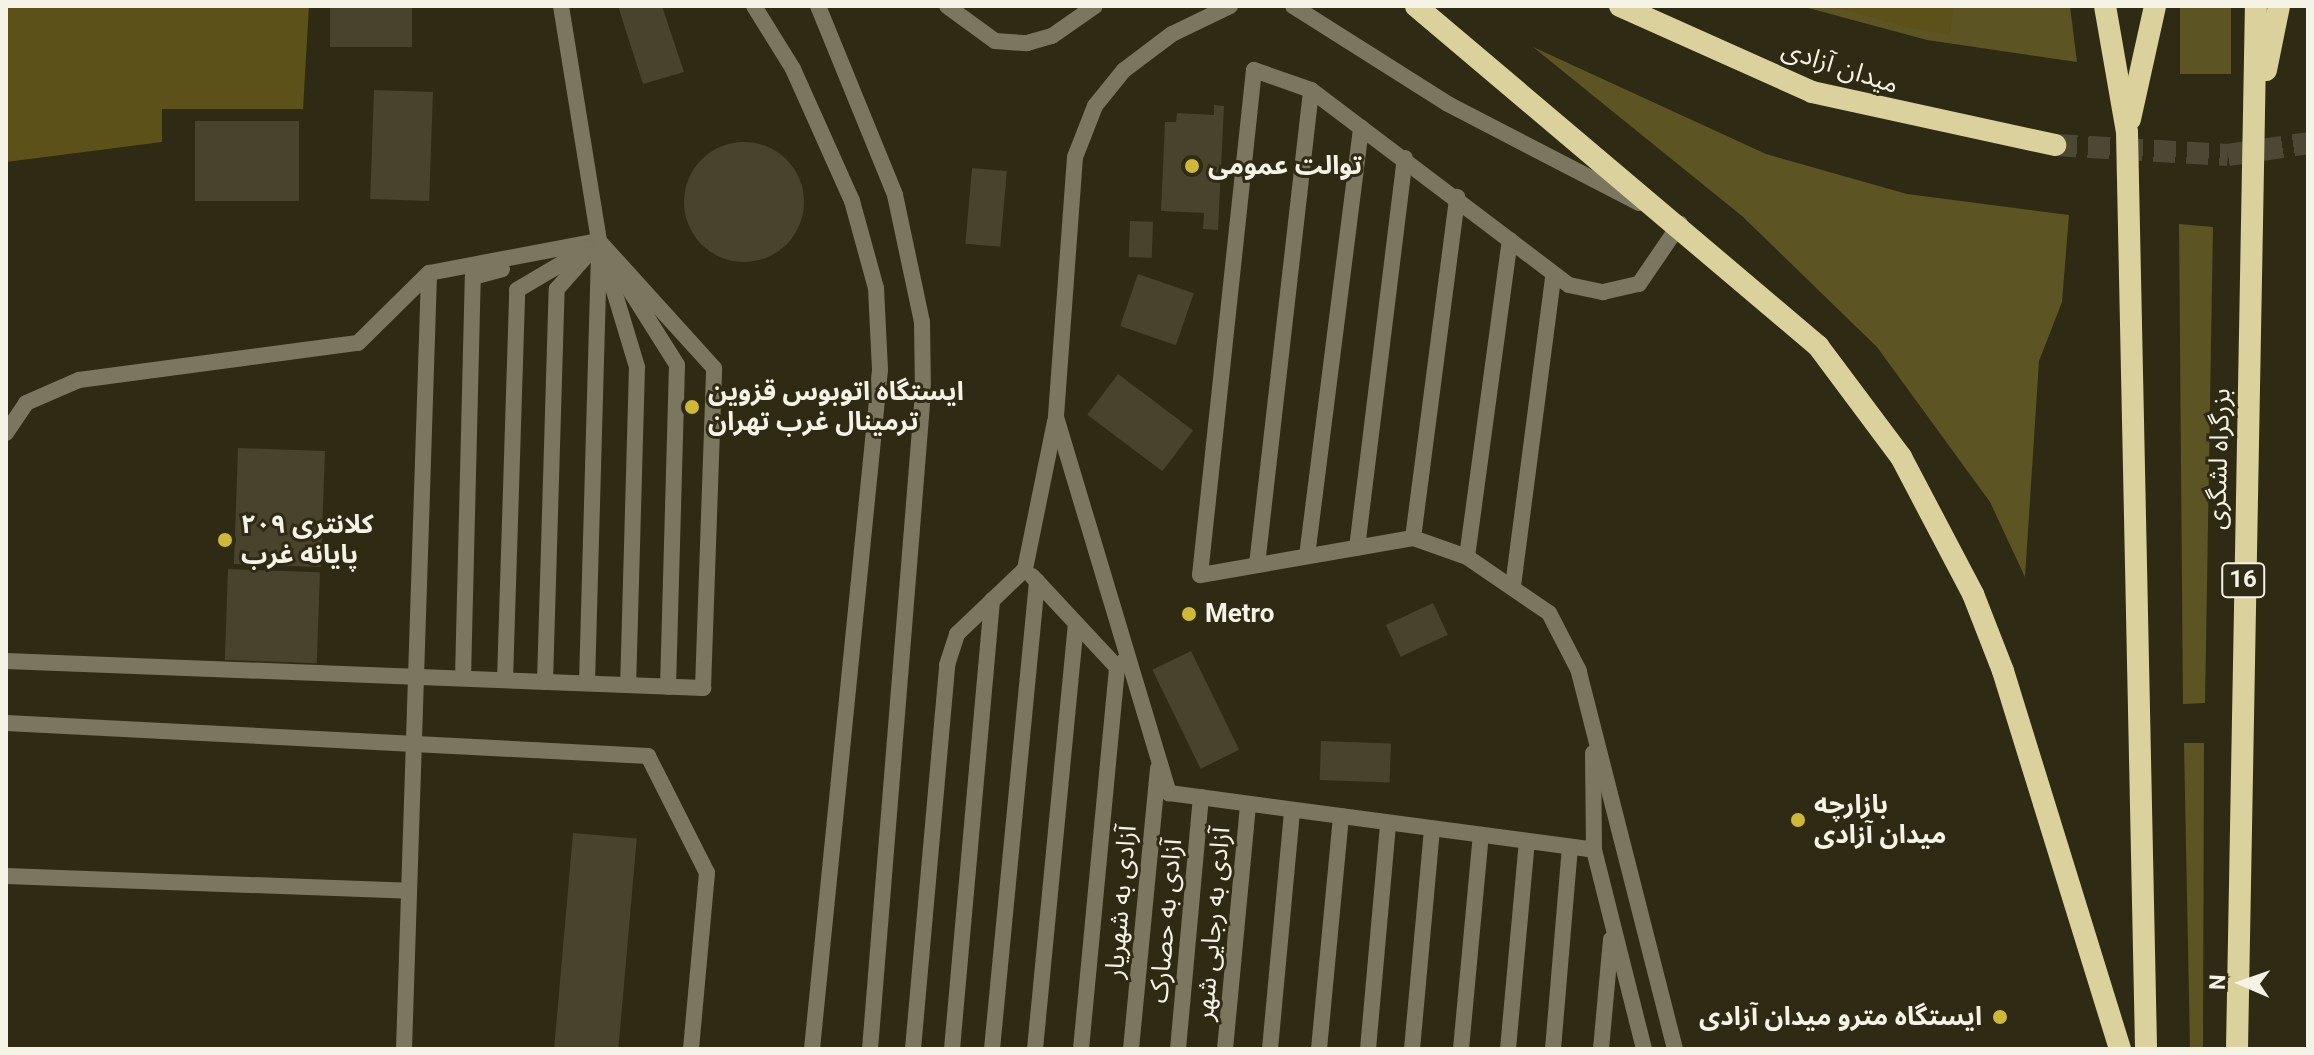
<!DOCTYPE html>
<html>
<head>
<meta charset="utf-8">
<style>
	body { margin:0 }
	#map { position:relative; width:2314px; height:1055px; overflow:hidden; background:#2f2a14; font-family:Roboto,"Noto Sans Arabic",sans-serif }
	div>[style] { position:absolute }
	.green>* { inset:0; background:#5d5423; transform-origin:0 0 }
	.forest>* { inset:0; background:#5b5119 }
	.building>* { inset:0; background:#48432c; transform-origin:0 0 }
	.round { border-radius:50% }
	.trunk-tunnel>* { height:22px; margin-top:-11px; transform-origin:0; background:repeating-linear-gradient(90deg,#4d4833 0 22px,transparent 0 33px) }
	.service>* { height:16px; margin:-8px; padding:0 8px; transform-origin:8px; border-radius:8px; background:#7a765f }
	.trunk>* { height:22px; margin:-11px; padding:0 11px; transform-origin:11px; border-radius:11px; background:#dbd19c }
	.dots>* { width:22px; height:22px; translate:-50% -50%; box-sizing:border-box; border:4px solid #2f2a14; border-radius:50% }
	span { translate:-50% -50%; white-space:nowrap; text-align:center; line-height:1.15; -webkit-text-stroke:6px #2f2a14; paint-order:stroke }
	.shield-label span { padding:2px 6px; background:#2f2a14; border:2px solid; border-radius:6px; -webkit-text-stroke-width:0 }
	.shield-label { font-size:24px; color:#f5f3e5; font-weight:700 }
	.street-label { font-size:26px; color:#f5f3e5 }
	.poi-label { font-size:26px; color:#f5f3e5; font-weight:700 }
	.left { translate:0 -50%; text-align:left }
	.right { translate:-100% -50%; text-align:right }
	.frame { position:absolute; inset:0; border:8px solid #f5f3e5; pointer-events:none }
	.north { position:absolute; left:2202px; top:943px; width:80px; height:80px; -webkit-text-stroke:6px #2f2a14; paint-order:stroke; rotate:272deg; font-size:22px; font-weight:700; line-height:32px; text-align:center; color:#f5f3e5 }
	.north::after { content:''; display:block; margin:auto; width:28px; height:36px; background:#f5f3e5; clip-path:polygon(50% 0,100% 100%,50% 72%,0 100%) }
</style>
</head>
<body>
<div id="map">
	<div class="green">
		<i style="clip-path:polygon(1801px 6px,2070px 6px,2077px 62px,1927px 40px)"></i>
		<i style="left:2180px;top:6px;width:51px;height:68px"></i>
		<i style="clip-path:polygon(1533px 47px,1766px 154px,1907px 194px,2069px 215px,2062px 302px,2039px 361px,2025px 577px,1990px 502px,1877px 347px,1742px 216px)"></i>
		<i style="clip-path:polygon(2179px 224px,2213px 227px,2205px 703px,2183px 704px)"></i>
		<i style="clip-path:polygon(2184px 743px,2204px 743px,2203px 1049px,2190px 1049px)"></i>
	</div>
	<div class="forest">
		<i style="clip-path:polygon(6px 6px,309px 6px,303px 109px,162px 109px,162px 142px,6px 162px)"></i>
		<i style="clip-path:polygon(1830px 6px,1953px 6px,1950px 35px,1906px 27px)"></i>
	</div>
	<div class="building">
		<i style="left:330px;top:6px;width:82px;height:41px"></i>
		<i style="clip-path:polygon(618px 6px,662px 6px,684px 72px,643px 84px)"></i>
		<i style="left:374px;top:90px;width:59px;height:109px;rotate:2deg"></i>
		<i style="clip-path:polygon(1214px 105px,1224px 106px,1218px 230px,1203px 229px,1204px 213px,1161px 211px,1165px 122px,1176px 122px,1177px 113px,1214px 115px)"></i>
		<i style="left:299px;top:121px;width:80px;height:104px;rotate:90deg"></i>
		<i class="round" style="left:684px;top:142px;width:120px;height:120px"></i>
		<i style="left:972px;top:168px;width:35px;height:76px;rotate:5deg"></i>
		<i style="left:1130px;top:221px;width:23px;height:36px;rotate:2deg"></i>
		<i style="left:1138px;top:274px;width:59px;height:55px;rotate:19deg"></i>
		<i style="left:1118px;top:374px;width:94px;height:51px;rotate:37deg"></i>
		<i style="left:238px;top:448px;width:87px;height:116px;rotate:2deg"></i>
		<i style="left:228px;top:569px;width:92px;height:91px;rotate:2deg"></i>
		<i style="left:1433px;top:603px;width:35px;height:52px;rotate:65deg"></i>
		<i style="left:1191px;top:651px;width:110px;height:43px;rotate:64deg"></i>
		<i style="left:1321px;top:741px;width:70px;height:39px;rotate:2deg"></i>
		<i style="left:573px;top:833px;width:64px;height:217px;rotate:5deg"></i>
	</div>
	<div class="trunk-tunnel">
		<i style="left:2055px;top:145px;width:173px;rotate:3.3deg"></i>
		<i style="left:2228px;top:155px;width:81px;rotate:-8.5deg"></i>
	</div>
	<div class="service">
		<i style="left:561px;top:6px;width:238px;rotate:80.8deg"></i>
		<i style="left:599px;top:241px;width:132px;rotate:73.2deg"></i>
		<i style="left:637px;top:367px;width:318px;rotate:91.6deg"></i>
		<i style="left:754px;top:6px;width:74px;rotate:58.2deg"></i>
		<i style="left:793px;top:69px;width:145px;rotate:65.9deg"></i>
		<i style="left:852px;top:201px;width:90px;rotate:74.6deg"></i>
		<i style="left:876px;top:288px;width:82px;rotate:87.2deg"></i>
		<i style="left:880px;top:370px;width:682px;rotate:95.72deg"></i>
		<i style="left:818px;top:6px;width:204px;rotate:67.8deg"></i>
		<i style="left:895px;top:195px;width:130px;rotate:78deg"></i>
		<i style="left:922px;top:322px;width:70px;rotate:89.2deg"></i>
		<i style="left:923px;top:392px;width:659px;rotate:94.61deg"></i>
		<i style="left:947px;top:6px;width:59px;rotate:36.1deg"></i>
		<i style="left:995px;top:41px;width:32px;rotate:4deg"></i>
		<i style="left:1027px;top:43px;width:26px;rotate:-16deg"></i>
		<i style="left:1052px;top:36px;width:52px;rotate:-34.9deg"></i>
		<i style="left:1230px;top:6px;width:64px;rotate:154.2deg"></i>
		<i style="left:1172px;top:34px;width:60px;rotate:143.1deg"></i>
		<i style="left:1124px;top:70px;width:46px;rotate:128.9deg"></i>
		<i style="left:1095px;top:106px;width:55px;rotate:111.4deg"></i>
		<i style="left:1075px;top:157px;width:261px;rotate:94.2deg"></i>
		<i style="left:1056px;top:417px;width:393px;rotate:73.3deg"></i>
		<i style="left:1169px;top:793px;width:429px;rotate:7.6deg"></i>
		<i style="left:1293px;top:6px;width:183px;rotate:32.3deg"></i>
		<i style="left:1448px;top:104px;width:215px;rotate:27.4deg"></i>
		<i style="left:621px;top:276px;width:105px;rotate:57.8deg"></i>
		<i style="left:677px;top:365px;width:322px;rotate:91.6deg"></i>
		<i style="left:6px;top:433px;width:36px;rotate:-56deg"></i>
		<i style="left:26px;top:403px;width:58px;rotate:-23.5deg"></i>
		<i style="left:79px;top:380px;width:281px;rotate:-7.6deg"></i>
		<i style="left:358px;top:343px;width:100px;rotate:-44.6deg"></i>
		<i style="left:429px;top:273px;width:173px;rotate:-10.7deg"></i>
		<i style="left:1413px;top:538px;width:344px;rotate:-82.6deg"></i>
		<i style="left:1357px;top:548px;width:393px;rotate:-83deg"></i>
		<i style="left:1307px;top:556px;width:432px;rotate:-82.8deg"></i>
		<i style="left:1467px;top:557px;width:320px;rotate:-82.3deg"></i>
		<i style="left:1257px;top:565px;width:478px;rotate:-83.5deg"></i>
		<i style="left:1032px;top:576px;width:125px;rotate:47deg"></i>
		<i style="left:1117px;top:667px;width:9px;rotate:-41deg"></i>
		<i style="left:1513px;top:586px;width:313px;rotate:-82.6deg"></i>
		<i style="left:6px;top:661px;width:698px;rotate:2.22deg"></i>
		<i style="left:703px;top:688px;width:320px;rotate:-88deg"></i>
		<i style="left:714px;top:368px;width:171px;rotate:-132.2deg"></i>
		<i style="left:463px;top:678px;width:401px;rotate:-88.6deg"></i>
		<i style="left:473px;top:277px;width:30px;rotate:-15deg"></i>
		<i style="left:505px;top:680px;width:390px;rotate:-88.2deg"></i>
		<i style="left:517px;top:290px;width:82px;rotate:-30.6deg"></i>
		<i style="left:545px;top:682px;width:393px;rotate:-88.3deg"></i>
		<i style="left:557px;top:289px;width:47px;rotate:-48.5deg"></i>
		<i style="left:587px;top:683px;width:429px;rotate:-88.4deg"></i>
		<i style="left:6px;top:723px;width:643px;rotate:2.94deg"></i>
		<i style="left:648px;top:756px;width:131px;rotate:63.2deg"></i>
		<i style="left:707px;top:873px;width:177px;rotate:95.2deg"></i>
		<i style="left:1593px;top:753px;width:97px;rotate:89.4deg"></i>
		<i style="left:1594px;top:850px;width:205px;rotate:75.9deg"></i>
		<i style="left:6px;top:876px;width:403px;rotate:2.1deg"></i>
		<i style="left:404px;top:1049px;width:776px;rotate:-88.15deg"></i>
		<i style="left:913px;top:1049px;width:386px;rotate:-84.9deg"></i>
		<i style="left:947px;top:665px;width:33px;rotate:-72deg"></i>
		<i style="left:957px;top:634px;width:94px;rotate:-43.7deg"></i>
		<i style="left:1025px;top:569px;width:151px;rotate:-78.5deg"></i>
		<i style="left:952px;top:1049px;width:451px;rotate:-84.9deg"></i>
		<i style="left:992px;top:1049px;width:470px;rotate:-84.5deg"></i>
		<i style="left:1035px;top:1049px;width:427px;rotate:-84.5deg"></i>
		<i style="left:1081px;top:1049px;width:384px;rotate:-84.6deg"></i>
		<i style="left:1131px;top:1049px;width:282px;rotate:-84.5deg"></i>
		<i style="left:1178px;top:1049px;width:253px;rotate:-84.8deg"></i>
		<i style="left:1225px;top:1049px;width:246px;rotate:-84.6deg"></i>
		<i style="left:1270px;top:1049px;width:240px;rotate:-84.7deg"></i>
		<i style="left:1319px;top:1049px;width:234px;rotate:-84.6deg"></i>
		<i style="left:1368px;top:1049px;width:227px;rotate:-84.9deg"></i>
		<i style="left:1412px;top:1049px;width:221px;rotate:-84.8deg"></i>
		<i style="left:1461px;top:1049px;width:215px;rotate:-84.7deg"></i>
		<i style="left:1508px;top:1049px;width:209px;rotate:-84.8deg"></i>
		<i style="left:1553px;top:1049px;width:203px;rotate:-85.2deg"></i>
		<i style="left:1601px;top:1049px;width:110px;rotate:-84.8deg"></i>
		<i style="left:1675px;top:1049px;width:390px;rotate:-104.3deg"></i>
		<i style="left:1579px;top:671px;width:65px;rotate:-117.3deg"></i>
		<i style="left:1549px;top:613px;width:99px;rotate:-145.7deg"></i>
		<i style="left:1467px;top:557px;width:57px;rotate:-160.6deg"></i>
		<i style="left:1413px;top:538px;width:216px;rotate:170.1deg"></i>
		<i style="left:1200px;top:575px;width:508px;rotate:-83.9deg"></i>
		<i style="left:1254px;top:70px;width:60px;rotate:19.3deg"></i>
		<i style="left:1311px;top:90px;width:323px;rotate:37.1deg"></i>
		<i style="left:1569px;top:285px;width:35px;rotate:12deg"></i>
		<i style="left:1603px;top:292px;width:37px;rotate:-13deg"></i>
		<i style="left:1639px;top:284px;width:73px;rotate:-55.7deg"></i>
	</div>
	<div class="trunk">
		<i style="left:1416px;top:6px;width:527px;rotate:40.22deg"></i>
		<i style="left:1818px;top:346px;width:139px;rotate:53.2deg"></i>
		<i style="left:1901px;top:457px;width:155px;rotate:62.3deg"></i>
		<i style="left:1973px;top:594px;width:83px;rotate:68.7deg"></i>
		<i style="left:2003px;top:671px;width:396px;rotate:72.8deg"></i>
		<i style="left:1620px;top:6px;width:210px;rotate:24.1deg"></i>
		<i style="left:1812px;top:92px;width:249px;rotate:12.3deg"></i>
		<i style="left:2105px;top:6px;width:128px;rotate:80.1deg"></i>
		<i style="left:2127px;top:132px;width:917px;rotate:88.81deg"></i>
		<i style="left:2266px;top:70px;width:65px;rotate:-78.5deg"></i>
		<i style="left:2130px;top:119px;width:116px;rotate:-77.5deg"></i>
		<i style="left:2237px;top:1049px;width:1043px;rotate:-88.96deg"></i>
	</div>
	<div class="dots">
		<i style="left:1192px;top:166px;background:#d0b837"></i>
		<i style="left:692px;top:407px;background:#d0b837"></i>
		<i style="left:225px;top:540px;background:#d0b837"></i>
		<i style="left:1189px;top:614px;background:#d0b837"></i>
		<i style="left:1798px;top:820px;background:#d0b837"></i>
		<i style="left:2000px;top:1017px;background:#d0b837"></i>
	</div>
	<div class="shield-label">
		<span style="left:2243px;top:580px">16</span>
	</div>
	<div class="street-label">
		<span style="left:1840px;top:67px;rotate:18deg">میدان آزادی</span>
		<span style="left:2219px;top:459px;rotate:-88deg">بزرگراه لشگری</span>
		<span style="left:1121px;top:902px;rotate:-85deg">آزادی به شهریار</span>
		<span style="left:1166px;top:921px;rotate:-85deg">آزادی به حصارک</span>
		<span style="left:1213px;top:924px;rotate:-85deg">آزادی به رجایی شهر</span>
	</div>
	<div class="poi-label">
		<span class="left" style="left:1208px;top:166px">توالت عمومی</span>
		<span class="left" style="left:708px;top:407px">ایستگاه اتوبوس قزوین<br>ترمینال غرب تهران</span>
		<span class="left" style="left:241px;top:540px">کلانتری ۲۰۹<br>پایانه غرب</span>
		<span class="left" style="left:1205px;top:614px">Metro</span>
		<span class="left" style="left:1814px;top:820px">بازارچه<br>میدان آزادی</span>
		<span class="right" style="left:1982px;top:1017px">ایستگاه مترو میدان آزادی</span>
	</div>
	<div class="frame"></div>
	<div class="north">N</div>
</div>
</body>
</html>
